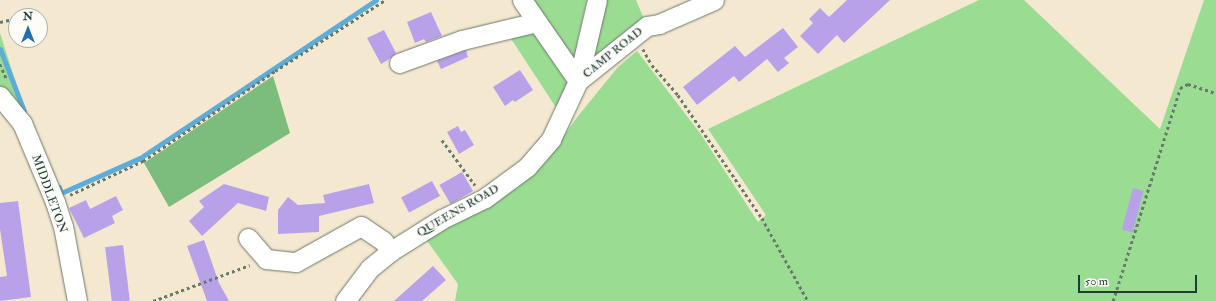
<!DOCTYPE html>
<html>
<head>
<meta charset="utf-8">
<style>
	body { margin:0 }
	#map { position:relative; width:1216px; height:301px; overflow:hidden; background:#f5e8d1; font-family:"IM FELL Double Pica",serif }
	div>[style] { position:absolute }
	.green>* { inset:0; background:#9bdc93 }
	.forest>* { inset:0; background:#7cbc7d }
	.stream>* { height:5px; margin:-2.5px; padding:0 2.5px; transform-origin:2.5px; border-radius:2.5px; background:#5eadd8 }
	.building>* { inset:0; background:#b8a1e9; transform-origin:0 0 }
	.path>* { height:2.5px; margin-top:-1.25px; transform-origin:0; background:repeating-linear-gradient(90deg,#6a796b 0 3px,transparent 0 6px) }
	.roads { filter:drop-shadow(0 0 1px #6a796b) drop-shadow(0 0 1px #6a796b) }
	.street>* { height:19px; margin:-9.5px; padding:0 9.5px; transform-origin:9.5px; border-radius:9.5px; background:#fff }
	span { translate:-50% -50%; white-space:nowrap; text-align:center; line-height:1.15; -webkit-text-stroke:3px #fdfcf7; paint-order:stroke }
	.street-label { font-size:12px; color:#1f3d34 }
	.north { position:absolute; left:8px; top:8px; width:40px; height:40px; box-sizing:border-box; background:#fdfcf7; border:1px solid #a4b0a9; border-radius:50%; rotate:0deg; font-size:11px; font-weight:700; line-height:16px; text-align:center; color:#1f3d34 }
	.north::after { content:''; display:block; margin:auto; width:14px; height:18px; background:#1f6fb2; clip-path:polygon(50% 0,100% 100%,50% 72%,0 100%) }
	.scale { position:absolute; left:1078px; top:275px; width:119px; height:18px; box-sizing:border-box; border:2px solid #1f3d34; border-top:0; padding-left:5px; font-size:12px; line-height:14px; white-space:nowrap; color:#1f3d34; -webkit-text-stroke:3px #fdfcf7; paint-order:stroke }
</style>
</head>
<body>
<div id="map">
	<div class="green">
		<i style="clip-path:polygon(534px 0,587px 0,577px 43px,600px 0,636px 0,647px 26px,599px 54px,584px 58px,557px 109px,508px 34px,532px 26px,565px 50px)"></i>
		<i style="clip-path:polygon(979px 0,1024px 0,1160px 129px,1204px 0,1216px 0,1216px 301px,455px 301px,458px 284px,425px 238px,488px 203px,546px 161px,578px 116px,618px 67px,637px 51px,700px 133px,758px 222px,766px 215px,708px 129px)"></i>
		<i style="clip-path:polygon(0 33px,23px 105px,25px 119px,0 88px)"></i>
	</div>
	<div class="forest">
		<i style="clip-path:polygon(273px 76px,290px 133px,169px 207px,144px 163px)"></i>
	</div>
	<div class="stream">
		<i style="left:0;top:49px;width:66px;rotate:68.8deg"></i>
		<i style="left:59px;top:187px;width:6px;rotate:72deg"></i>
		<i style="left:61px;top:193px;width:86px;rotate:-23.9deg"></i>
		<i style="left:140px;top:158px;width:284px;rotate:-33.8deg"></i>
	</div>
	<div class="building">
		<i style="clip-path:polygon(847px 0,890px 0,844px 43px,837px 35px,818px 54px,800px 36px,813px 23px,809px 19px,820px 8px,829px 17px)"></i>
		<i style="clip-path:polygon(431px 12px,442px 36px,426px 42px,424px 39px,415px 43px,407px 22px)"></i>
		<i style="clip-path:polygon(783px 28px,798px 47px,784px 58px,789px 63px,778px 72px,767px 59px,739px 82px,734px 76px,697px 105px,683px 87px,735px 46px,745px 57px)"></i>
		<i style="clip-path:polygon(384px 30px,396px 53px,388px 60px,381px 64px,367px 38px)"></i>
		<i style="clip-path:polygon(466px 50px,468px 57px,441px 69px,437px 61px)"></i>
		<i style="clip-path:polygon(520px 70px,533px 90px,515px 102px,513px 100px,505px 106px,493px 87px)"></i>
		<i style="clip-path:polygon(458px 126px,461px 132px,465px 130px,474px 145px,459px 154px,447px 132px)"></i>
		<i style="left:462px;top:172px;width:22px;height:26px;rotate:60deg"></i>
		<i style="left:432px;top:181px;width:17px;height:35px;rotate:62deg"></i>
		<i style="clip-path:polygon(224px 184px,269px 197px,266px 211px,238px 203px,202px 236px,189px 221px,204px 207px,199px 201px)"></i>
		<i style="clip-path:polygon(369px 184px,374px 203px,319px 216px,319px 232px,278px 234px,278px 210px,288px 197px,298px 205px,325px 203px,323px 195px)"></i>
		<i style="left:1133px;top:188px;width:11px;height:43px;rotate:15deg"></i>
		<i style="clip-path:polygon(116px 196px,123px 210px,112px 216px,115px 223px,84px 238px,69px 208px,86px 200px,90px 209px)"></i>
		<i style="clip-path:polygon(18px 201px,31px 297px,0 301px,0 277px,7px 276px,0 229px,0 203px)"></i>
		<i style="clip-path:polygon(204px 240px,219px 283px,229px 301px,207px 301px,187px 246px)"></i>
		<i style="left:123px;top:245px;width:56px;height:18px;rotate:83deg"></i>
		<i style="clip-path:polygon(433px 266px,446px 280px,422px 301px,394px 301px)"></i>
	</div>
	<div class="path">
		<i style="left:0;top:22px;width:13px;rotate:-13deg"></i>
		<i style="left:643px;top:49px;width:18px;rotate:61deg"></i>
		<i style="left:652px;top:65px;width:40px;rotate:49deg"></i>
		<i style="left:678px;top:95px;width:149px;rotate:55.7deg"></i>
		<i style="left:762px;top:218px;width:95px;rotate:61deg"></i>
		<i style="left:0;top:64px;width:17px;rotate:66deg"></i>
		<i style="left:442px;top:140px;width:56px;rotate:53.7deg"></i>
		<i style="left:70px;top:195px;width:81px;rotate:-25deg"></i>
		<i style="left:143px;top:161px;width:160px;rotate:-34.3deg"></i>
		<i style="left:275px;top:71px;width:131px;rotate:-32.8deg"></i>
		<i style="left:153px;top:301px;width:103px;rotate:-20.4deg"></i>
		<i style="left:1113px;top:301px;width:223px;rotate:-72.5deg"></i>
		<i style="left:1180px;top:88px;width:9px;rotate:-27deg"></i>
		<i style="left:1188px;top:84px;width:29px;rotate:18deg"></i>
	</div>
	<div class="roads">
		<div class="street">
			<i style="left:522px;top:0;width:98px;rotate:55.3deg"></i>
			<i style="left:399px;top:63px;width:67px;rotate:-20.1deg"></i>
			<i style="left:462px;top:40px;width:77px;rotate:-13.5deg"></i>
			<i style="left:578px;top:81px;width:88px;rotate:-38.6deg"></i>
			<i style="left:647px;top:26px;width:12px;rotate:-9deg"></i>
			<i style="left:659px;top:24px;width:60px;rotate:-23.6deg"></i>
			<i style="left:0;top:96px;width:35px;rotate:51deg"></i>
			<i style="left:22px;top:123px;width:86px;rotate:67.3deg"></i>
			<i style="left:55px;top:202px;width:25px;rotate:72deg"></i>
			<i style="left:63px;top:226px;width:76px;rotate:79.4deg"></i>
			<i style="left:248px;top:238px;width:28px;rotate:49deg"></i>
			<i style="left:266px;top:259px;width:30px;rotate:6deg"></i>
			<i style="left:296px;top:262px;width:74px;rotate:-29deg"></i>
			<i style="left:361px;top:226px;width:27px;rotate:34deg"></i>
			<i style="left:383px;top:241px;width:13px;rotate:51deg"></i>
			<i style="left:345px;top:301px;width:41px;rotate:-52.9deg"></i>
			<i style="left:370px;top:268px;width:27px;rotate:-39deg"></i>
			<i style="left:391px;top:251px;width:60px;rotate:-32.1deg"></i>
			<i style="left:442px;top:219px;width:48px;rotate:-26deg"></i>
			<i style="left:485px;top:198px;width:52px;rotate:-36.4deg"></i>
			<i style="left:527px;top:167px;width:37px;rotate:-49deg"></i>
			<i style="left:551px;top:139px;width:64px;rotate:-65deg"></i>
			<i style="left:578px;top:81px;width:83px;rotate:-76.8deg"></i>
		</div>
	</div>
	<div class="street-label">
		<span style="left:613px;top:53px;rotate:-39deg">CAMP ROAD</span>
		<span style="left:49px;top:194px;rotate:70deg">MIDDLETON</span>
		<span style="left:458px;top:211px;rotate:-30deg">QUEENS ROAD</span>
	</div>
	<div class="north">N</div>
	<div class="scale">50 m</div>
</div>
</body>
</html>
